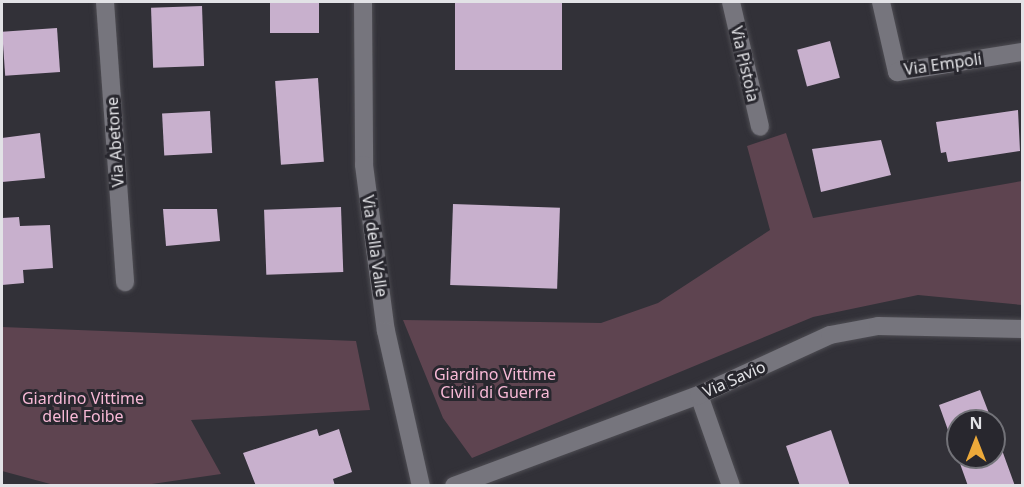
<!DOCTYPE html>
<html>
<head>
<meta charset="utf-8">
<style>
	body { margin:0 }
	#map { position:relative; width:1024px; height:487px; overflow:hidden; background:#323138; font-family:"Noto Sans",sans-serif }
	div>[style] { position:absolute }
	.green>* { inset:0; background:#5e4450 }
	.building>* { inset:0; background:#c8b0cd; transform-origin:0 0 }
	.roads { filter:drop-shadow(0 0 2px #4e4d53) drop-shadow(0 0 2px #4e4d53) }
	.street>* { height:18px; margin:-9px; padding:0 9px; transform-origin:9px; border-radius:9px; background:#76757d }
	.secondary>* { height:18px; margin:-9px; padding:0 9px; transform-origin:9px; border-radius:9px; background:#76757d }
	span { translate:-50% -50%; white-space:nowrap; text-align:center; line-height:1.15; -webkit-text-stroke:6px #28272e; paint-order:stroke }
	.street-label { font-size:16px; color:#e2e2e6 }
	.park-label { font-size:16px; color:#f7b9d6 }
	.frame { position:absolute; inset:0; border:3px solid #e2e2e6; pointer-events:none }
	.north { position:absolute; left:946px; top:409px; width:60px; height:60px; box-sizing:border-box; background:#28272e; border:2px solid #727278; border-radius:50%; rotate:0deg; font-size:16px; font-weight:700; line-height:24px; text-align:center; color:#e2e2e6 }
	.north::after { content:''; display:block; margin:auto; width:21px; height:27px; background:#eca93a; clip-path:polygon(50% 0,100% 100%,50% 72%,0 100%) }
</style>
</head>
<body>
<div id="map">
	<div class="green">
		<i style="clip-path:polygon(786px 133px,813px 218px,1022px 181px,1022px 305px,918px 295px,813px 317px,472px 458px,443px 418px,403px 320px,601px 323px,658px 303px,770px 230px,747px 146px)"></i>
		<i style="clip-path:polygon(2px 327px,356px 341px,370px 410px,191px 420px,221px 474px,138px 486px,54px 485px,2px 471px)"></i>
	</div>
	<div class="building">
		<i style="left:270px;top:2px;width:49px;height:31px"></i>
		<i style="left:455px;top:2px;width:107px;height:68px"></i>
		<i style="left:202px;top:6px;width:60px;height:51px;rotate:88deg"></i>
		<i style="left:57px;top:28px;width:44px;height:55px;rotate:86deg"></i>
		<i style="left:830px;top:41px;width:38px;height:34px;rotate:75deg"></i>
		<i style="left:318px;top:78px;width:84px;height:43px;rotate:86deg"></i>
		<i style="clip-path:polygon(1018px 110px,1020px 151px,948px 162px,946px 152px,941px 153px,936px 122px)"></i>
		<i style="left:210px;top:111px;width:42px;height:48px;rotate:87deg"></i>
		<i style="clip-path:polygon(40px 133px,45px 178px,2px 182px,2px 138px)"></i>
		<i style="clip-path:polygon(881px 140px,891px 175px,821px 192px,812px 149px)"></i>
		<i style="left:453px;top:204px;width:107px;height:81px;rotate:2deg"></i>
		<i style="left:341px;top:207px;width:65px;height:77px;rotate:88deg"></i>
		<i style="clip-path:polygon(163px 209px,217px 209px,220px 241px,166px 246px)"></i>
		<i style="clip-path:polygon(19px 217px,20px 226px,50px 225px,53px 268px,23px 270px,24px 283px,2px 285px,2px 218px)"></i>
		<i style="clip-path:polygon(980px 390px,992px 421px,958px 421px,958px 457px,994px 457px,994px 428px,1015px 486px,968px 486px,939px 405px)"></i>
		<i style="clip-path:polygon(317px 429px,319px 436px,339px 429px,352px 472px,333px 479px,335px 486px,256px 486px,243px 453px)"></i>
		<i style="clip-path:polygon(831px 430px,850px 486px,800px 486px,786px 446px)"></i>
	</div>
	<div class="roads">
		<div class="street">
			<i style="left:105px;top:2px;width:281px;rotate:85.9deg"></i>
			<i style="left:363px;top:2px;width:163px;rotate:89.6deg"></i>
			<i style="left:364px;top:165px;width:167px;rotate:82.5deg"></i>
			<i style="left:386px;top:331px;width:159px;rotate:77.3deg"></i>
			<i style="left:731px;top:2px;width:128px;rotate:76.9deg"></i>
			<i style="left:881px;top:2px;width:72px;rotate:77.1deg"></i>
			<i style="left:897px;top:72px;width:127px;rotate:-9.1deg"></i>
			<i style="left:699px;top:395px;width:96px;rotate:70.6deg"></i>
		</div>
		<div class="secondary">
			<i style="left:454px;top:486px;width:261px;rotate:-20.4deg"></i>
			<i style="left:699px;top:395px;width:144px;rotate:-24.6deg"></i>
			<i style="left:830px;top:335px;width:49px;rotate:-10.6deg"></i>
			<i style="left:878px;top:326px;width:144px;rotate:1.2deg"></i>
		</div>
	</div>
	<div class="street-label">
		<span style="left:745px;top:64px;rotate:77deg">Via Pistoia</span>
		<span style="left:943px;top:64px;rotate:-8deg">Via Empoli</span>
		<span style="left:115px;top:142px;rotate:-94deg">Via Abetone</span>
		<span style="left:375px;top:246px;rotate:82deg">Via della Valle</span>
		<span style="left:734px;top:379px;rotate:-24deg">Via Savio</span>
	</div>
	<div class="park-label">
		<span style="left:495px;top:383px">Giardino Vittime<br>Civili di Guerra</span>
		<span style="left:83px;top:407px">Giardino Vittime<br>delle Foibe</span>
	</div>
	<div class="frame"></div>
	<div class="north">N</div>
</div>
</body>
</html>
